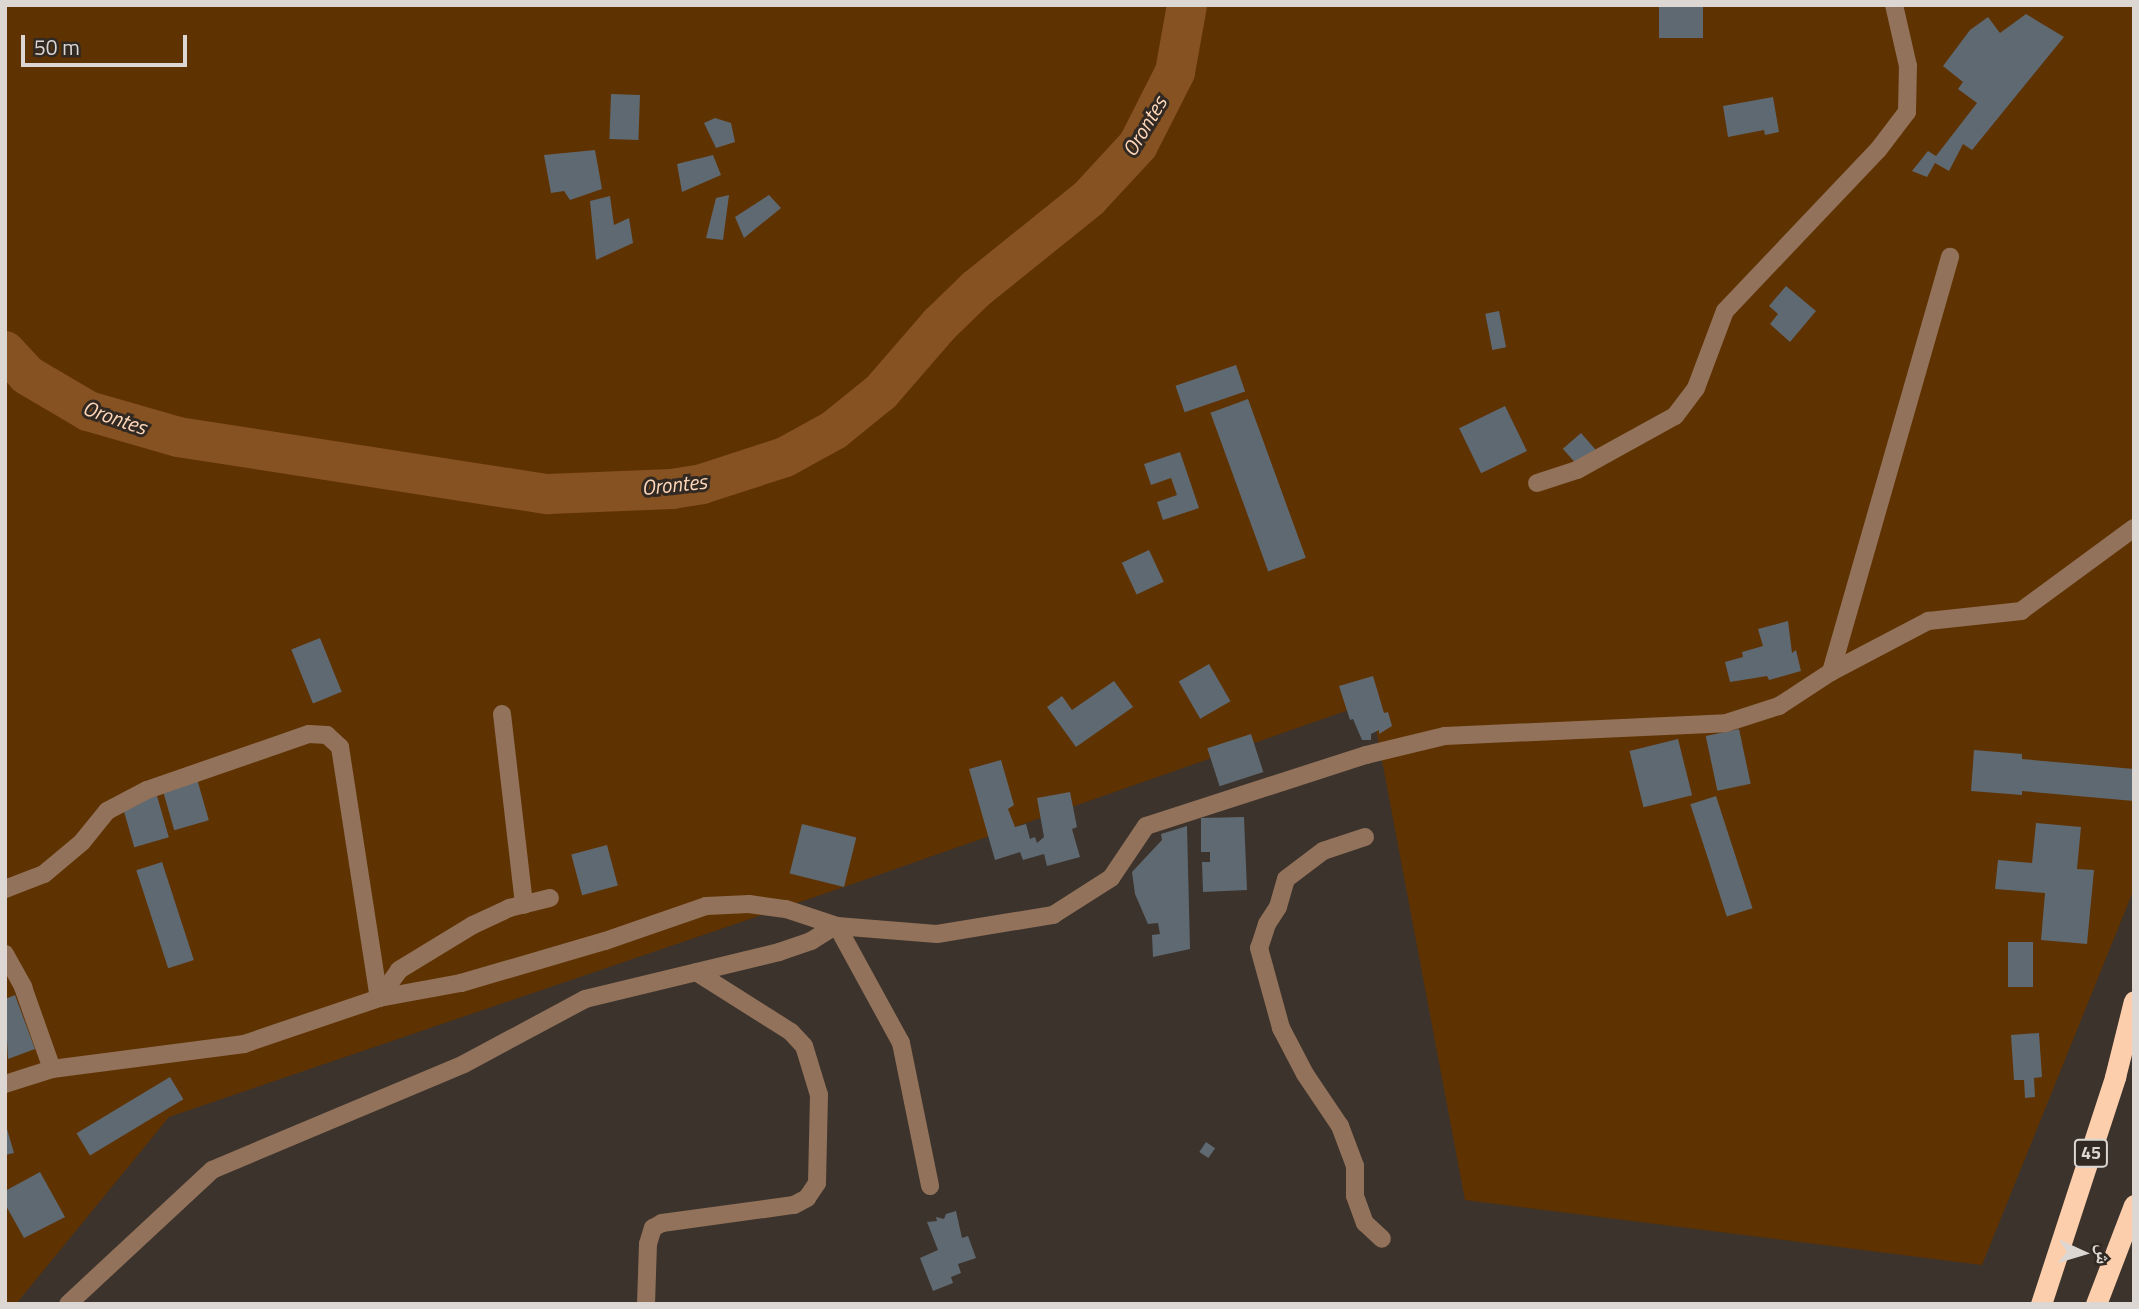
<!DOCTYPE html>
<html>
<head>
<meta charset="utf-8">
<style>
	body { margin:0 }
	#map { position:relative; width:2139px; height:1309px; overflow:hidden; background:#3c332c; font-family:"Titillium Web","Noto Naskh Arabic",sans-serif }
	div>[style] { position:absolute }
	.green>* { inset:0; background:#5f3202 }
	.river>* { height:40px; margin:-20px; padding:0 20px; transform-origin:20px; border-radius:20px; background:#875222 }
	.building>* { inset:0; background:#5f6971; transform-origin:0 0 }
	.minor>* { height:18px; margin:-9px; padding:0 9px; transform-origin:9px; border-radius:9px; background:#92725a }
	.highway>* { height:21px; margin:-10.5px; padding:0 10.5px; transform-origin:10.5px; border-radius:10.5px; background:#fdceab }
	span { translate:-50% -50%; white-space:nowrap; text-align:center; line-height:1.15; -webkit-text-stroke:6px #312922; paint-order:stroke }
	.shield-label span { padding:2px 5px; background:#312922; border:2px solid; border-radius:5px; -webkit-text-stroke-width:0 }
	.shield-label { font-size:18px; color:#ddd7d3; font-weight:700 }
	.water-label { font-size:21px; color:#fed6b9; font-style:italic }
	.frame { position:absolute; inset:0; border:7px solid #ddd7d3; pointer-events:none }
	.north { position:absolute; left:2048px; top:1218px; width:70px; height:70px; -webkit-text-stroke:5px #312922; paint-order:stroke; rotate:94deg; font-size:19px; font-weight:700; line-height:28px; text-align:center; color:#ddd7d3 }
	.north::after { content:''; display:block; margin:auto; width:24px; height:32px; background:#ddd7d3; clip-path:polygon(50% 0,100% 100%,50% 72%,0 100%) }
	.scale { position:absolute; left:21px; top:35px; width:166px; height:32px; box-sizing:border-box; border:4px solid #ddd7d3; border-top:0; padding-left:9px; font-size:21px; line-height:24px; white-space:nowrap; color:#ddd7d3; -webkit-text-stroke:5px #312922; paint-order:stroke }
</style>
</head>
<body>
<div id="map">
	<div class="green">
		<i style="clip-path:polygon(5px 5px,2134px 5px,2134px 889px,1982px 1265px,1465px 1200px,1371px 702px,844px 887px,169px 1117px,16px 1304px,5px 1304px)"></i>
	</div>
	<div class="river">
		<i style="left:5px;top:351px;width:33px;rotate:47deg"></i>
		<i style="left:27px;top:375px;width:71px;rotate:30.5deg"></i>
		<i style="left:88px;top:411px;width:94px;rotate:16.1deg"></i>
		<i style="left:178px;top:437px;width:374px;rotate:8.8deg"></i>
		<i style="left:548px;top:494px;width:124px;rotate:-2.3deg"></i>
		<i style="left:672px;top:489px;width:30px;rotate:-9deg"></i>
		<i style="left:702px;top:484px;width:87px;rotate:-18deg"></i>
		<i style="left:785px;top:457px;width:56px;rotate:-28.9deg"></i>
		<i style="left:834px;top:430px;width:60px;rotate:-39deg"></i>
		<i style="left:881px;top:392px;width:89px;rotate:-49.1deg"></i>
		<i style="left:939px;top:325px;width:52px;rotate:-44.2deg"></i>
		<i style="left:976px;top:289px;width:145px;rotate:-38.8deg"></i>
		<i style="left:1089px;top:198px;width:72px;rotate:-47.2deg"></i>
		<i style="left:1138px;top:145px;width:82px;rotate:-63.1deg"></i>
		<i style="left:1175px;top:72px;width:68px;rotate:-79.8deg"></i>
	</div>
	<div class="building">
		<i style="left:1659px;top:5px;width:44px;height:33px"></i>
		<i style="clip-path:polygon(2026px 14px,2064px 37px,1972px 150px,1963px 144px,1949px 171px,1935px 163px,1927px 177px,1912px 171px,1928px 151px,1936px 156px,1977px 103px,1958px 89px,1963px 82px,1943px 66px,1970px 30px,1988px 17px,2000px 33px)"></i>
		<i style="left:611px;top:94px;width:29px;height:45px;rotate:2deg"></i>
		<i style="clip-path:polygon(1773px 97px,1779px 132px,1765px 135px,1764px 130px,1728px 137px,1723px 106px)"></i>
		<i style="clip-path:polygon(715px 118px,731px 123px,735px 142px,716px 148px,704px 123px)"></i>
		<i style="clip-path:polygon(595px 150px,602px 189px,570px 200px,564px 191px,551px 193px,544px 155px)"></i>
		<i style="clip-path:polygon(713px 155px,721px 175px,682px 192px,677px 164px)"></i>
		<i style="clip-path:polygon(729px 195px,723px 240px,706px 238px,716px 198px)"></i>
		<i style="clip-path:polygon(769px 195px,781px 208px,744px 238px,735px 217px)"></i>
		<i style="clip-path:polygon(610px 196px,614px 225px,629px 218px,633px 243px,596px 260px,590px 201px)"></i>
		<i style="clip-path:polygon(1786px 286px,1816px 311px,1790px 342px,1770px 324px,1778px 314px,1769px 306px)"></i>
		<i style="left:1499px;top:311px;width:37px;height:14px;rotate:79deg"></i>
		<i style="left:1236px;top:365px;width:28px;height:64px;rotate:71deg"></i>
		<i style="left:1248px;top:399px;width:169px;height:40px;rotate:70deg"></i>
		<i style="left:1505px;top:406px;width:50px;height:51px;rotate:64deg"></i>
		<i style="left:1581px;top:433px;width:23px;height:24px;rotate:49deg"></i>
		<i style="clip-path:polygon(1180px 452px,1199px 508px,1163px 520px,1157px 502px,1177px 495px,1171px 478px,1151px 485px,1144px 464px)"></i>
		<i style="left:1149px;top:550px;width:35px;height:30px;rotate:65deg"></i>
		<i style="clip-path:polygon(1788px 621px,1792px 653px,1796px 650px,1801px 671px,1769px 680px,1767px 676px,1730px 682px,1725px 662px,1743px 657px,1742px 652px,1763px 646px,1758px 629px)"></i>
		<i style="left:320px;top:638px;width:58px;height:31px;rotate:68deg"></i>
		<i style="left:1209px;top:664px;width:43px;height:35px;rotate:60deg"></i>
		<i style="clip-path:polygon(1373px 676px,1384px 713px,1388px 712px,1392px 726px,1379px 734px,1379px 730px,1371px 734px,1371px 740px,1362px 740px,1353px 719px,1350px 720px,1339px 686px)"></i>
		<i style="clip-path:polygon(1114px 681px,1133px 707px,1076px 747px,1047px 707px,1062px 696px,1072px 710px)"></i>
		<i style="left:1739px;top:729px;width:56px;height:34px;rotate:78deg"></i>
		<i style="left:1251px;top:734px;width:40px;height:46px;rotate:72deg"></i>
		<i style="left:1678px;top:739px;width:58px;height:50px;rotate:76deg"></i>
		<i style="clip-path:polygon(1974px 750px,2022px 754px,2022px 759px,2134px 769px,2134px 801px,2022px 791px,2022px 795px,1971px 791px)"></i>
		<i style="clip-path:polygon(1001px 760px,1014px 805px,1008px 809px,1015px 827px,1026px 824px,1030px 839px,1035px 837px,1037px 843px,1044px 837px,1037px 798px,1070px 792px,1077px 827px,1072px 829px,1080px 857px,1047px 866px,1044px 854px,1023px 860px,1020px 852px,995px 860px,969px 769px)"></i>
		<i style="left:197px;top:779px;width:43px;height:36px;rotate:74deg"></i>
		<i style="left:157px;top:796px;width:43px;height:36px;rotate:74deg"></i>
		<i style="left:1716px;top:796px;width:118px;height:27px;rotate:72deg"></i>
		<i style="clip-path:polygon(1244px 817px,1247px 890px,1203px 892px,1202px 862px,1210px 862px,1210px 852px,1201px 852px,1201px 818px)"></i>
		<i style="clip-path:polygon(2036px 823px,2081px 827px,2077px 869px,2094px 870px,2087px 944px,2041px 940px,2045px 893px,1995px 889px,1998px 860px,2032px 863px)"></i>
		<i style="left:802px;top:824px;width:56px;height:51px;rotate:14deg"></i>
		<i style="clip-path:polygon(1187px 826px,1190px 949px,1153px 957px,1152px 935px,1160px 934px,1158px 923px,1148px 924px,1135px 894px,1132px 872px,1162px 840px,1161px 834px)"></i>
		<i style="left:607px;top:845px;width:42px;height:37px;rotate:75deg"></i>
		<i style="left:162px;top:862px;width:103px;height:27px;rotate:72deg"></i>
		<i style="left:2008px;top:942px;width:25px;height:45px"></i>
		<i style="clip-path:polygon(15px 995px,35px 1049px,8px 1059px,5px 999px)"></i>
		<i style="clip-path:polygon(2039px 1033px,2042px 1077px,2034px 1078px,2035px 1097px,2025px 1098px,2024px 1080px,2014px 1080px,2011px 1035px)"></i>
		<i style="left:170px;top:1077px;width:26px;height:109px;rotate:59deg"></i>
		<i style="clip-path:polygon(5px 1122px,14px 1153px,5px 1155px)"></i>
		<i style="left:1206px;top:1142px;width:11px;height:12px;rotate:34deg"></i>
		<i style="clip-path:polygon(40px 1172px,65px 1217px,24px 1238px,5px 1204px,5px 1191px)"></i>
		<i style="clip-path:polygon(956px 1211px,962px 1238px,968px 1236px,976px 1258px,958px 1264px,961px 1273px,951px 1277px,953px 1283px,933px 1291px,920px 1258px,938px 1250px,927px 1222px,937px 1221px,936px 1217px,944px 1219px,946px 1214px)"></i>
	</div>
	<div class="minor">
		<i style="left:1537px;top:483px;width:42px;rotate:-18deg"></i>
		<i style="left:1577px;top:470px;width:112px;rotate:-28.9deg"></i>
		<i style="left:1675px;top:416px;width:35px;rotate:-53deg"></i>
		<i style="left:1696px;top:388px;width:82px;rotate:-69.4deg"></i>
		<i style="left:1725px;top:311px;width:222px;rotate:-46.5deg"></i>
		<i style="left:1878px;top:150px;width:48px;rotate:-52.7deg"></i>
		<i style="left:1907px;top:112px;width:46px;rotate:-88.8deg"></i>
		<i style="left:1908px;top:66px;width:63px;rotate:-102.9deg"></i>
		<i style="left:1831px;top:672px;width:432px;rotate:-74deg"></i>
		<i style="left:502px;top:714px;width:192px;rotate:83.4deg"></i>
		<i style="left:1365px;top:837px;width:44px;rotate:161.6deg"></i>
		<i style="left:1323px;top:851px;width:46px;rotate:142.9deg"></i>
		<i style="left:1286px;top:879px;width:29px;rotate:106deg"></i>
		<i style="left:1278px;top:907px;width:20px;rotate:123deg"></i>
		<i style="left:1267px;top:924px;width:25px;rotate:108deg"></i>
		<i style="left:1259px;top:948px;width:83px;rotate:74.6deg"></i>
		<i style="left:1281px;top:1028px;width:52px;rotate:62.4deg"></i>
		<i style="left:1305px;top:1074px;width:63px;rotate:56.1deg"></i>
		<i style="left:1340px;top:1126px;width:43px;rotate:69.4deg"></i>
		<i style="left:1355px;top:1166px;width:30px;rotate:90deg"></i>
		<i style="left:1355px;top:1196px;width:29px;rotate:70deg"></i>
		<i style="left:1365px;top:1223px;width:23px;rotate:43deg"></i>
		<i style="left:5px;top:889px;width:42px;rotate:-21deg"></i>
		<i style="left:44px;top:874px;width:50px;rotate:-40.1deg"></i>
		<i style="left:82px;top:842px;width:40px;rotate:-51deg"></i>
		<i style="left:107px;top:811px;width:45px;rotate:-27.7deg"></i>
		<i style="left:147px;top:790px;width:171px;rotate:-19.1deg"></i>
		<i style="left:309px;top:734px;width:18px;rotate:3deg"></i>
		<i style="left:327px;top:735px;width:18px;rotate:43deg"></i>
		<i style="left:340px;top:747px;width:254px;rotate:81.2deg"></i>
		<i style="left:837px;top:926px;width:133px;rotate:61.3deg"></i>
		<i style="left:901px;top:1043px;width:146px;rotate:78.5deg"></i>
		<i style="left:5px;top:954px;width:38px;rotate:61deg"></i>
		<i style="left:23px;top:987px;width:87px;rotate:70.5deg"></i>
		<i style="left:379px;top:998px;width:34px;rotate:-54deg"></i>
		<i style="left:399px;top:970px;width:87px;rotate:-31.3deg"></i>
		<i style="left:473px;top:925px;width:40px;rotate:-25deg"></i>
		<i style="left:509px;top:908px;width:42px;rotate:-13.7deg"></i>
		<i style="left:5px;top:1084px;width:49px;rotate:-17.7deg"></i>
		<i style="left:52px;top:1069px;width:194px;rotate:-7.4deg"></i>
		<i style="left:244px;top:1044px;width:143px;rotate:-18.8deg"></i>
		<i style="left:379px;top:998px;width:83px;rotate:-10.4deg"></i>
		<i style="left:461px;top:983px;width:150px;rotate:-16.3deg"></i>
		<i style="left:605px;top:941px;width:107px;rotate:-19.1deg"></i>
		<i style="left:706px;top:906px;width:43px;rotate:-2.7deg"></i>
		<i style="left:749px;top:904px;width:37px;rotate:8deg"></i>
		<i style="left:786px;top:909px;width:54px;rotate:18.4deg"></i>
		<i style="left:837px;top:926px;width:100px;rotate:4.6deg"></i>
		<i style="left:937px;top:934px;width:118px;rotate:-9.3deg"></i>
		<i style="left:1053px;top:915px;width:69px;rotate:-32.5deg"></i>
		<i style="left:1111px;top:878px;width:63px;rotate:-56.1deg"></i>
		<i style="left:1146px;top:826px;width:231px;rotate:-17.9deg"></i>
		<i style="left:1366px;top:755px;width:81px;rotate:-13.5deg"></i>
		<i style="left:1445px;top:736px;width:281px;rotate:-2.6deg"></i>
		<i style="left:1726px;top:723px;width:56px;rotate:-17.8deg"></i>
		<i style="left:1779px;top:706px;width:62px;rotate:-33.2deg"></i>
		<i style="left:1831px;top:672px;width:110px;rotate:-27.7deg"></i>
		<i style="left:1928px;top:621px;width:94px;rotate:-6.1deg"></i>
		<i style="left:2021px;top:611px;width:140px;rotate:-36.3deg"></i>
		<i style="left:68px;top:1304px;width:197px;rotate:-42.9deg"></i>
		<i style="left:212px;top:1170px;width:273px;rotate:-22.8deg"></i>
		<i style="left:464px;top:1064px;width:137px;rotate:-28.2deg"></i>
		<i style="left:585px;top:999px;width:200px;rotate:-13.6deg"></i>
		<i style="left:779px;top:952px;width:34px;rotate:-19deg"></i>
		<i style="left:811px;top:941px;width:28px;rotate:-32deg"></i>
		<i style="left:646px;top:1304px;width:60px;rotate:-88.1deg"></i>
		<i style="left:648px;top:1244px;width:17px;rotate:-73deg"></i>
		<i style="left:653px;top:1228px;width:10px;rotate:-29deg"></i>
		<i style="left:662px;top:1223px;width:133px;rotate:-7.8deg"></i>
		<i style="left:794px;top:1205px;width:15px;rotate:-28deg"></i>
		<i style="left:807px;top:1198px;width:18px;rotate:-56deg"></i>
		<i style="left:817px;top:1183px;width:88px;rotate:-88.7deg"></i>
		<i style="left:819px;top:1095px;width:51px;rotate:-107deg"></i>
		<i style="left:804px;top:1046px;width:19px;rotate:-133deg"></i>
		<i style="left:791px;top:1032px;width:112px;rotate:-147.7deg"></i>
	</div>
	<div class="highway">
		<i style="left:2041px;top:1304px;width:239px;rotate:-71.9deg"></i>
		<i style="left:2115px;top:1077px;width:78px;rotate:-76deg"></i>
		<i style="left:2096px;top:1304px;width:106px;rotate:-69deg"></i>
	</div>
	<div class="shield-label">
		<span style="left:2091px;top:1153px">45</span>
	</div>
	<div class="water-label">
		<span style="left:1144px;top:126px;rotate:-59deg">Orontes</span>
		<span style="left:115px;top:417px;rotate:19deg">Orontes</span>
		<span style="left:674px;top:484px;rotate:-6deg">Orontes</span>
	</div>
	<div class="frame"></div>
	<div class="north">ش</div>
	<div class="scale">50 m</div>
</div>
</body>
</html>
